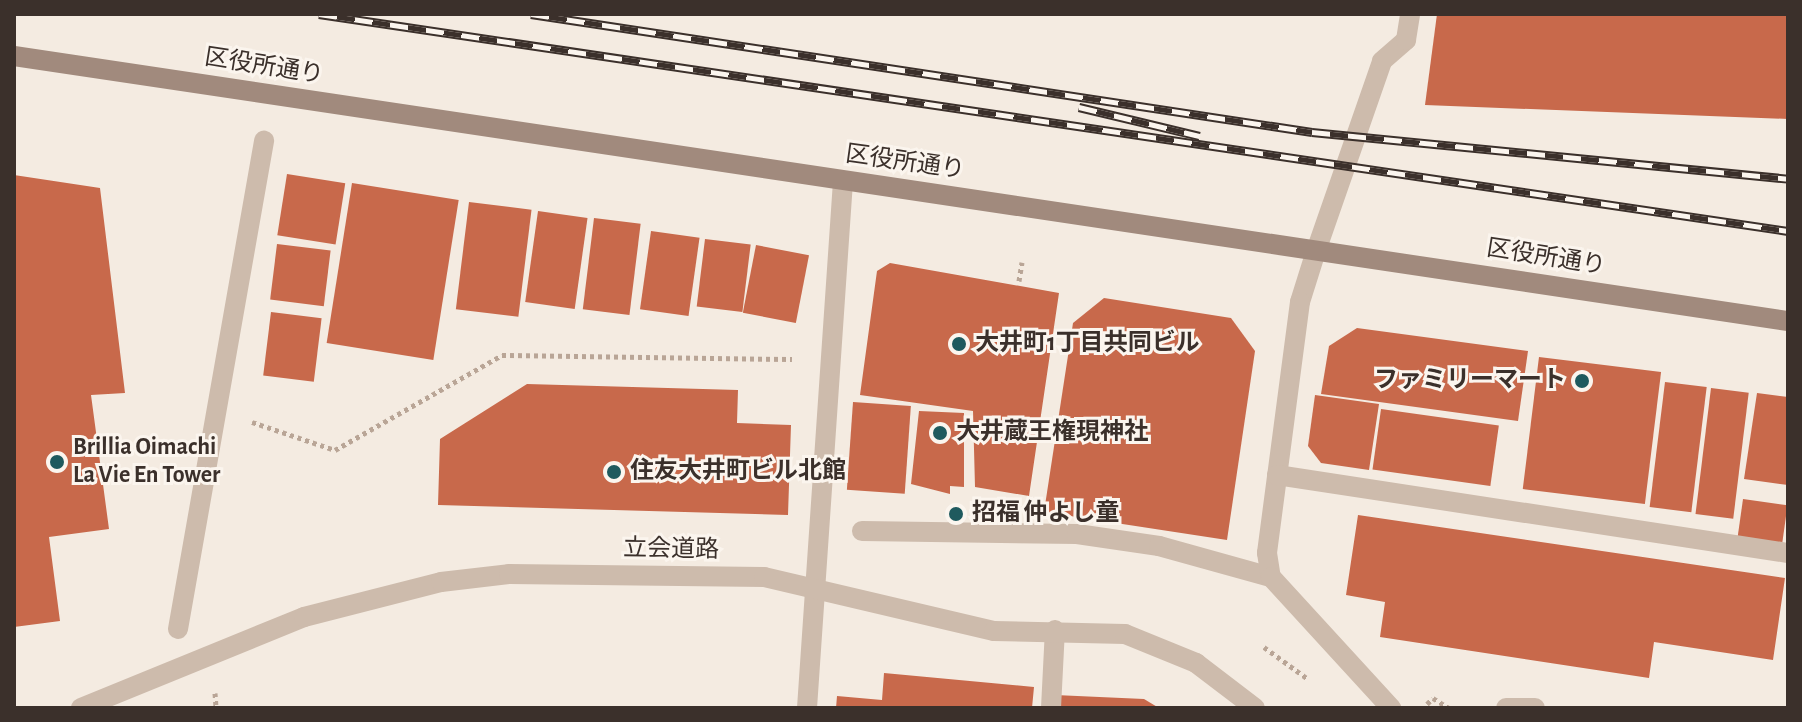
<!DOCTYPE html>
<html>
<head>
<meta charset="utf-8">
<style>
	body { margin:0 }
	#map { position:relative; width:1802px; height:722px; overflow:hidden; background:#f4ebe1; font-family:"Alegreya Sans","Noto Sans JP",sans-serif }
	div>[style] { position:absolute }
	.building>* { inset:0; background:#c8694b; transform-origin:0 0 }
	.path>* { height:5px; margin-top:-2.5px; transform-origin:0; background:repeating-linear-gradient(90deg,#b9a596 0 4px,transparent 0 8px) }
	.pedestrian>* { height:20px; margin:-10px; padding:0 10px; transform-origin:10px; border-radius:10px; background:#cdbbac }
	.minor>* { height:20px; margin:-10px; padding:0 10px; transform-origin:10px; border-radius:10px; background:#cdbbac }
	.tertiary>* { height:20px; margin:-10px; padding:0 10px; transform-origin:10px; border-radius:10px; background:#cdbbac }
	.secondary>* { height:20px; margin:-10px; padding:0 10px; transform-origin:10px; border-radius:10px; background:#a18a7d }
	.rail>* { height:9px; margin-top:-4.5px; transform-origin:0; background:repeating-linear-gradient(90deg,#fbf5ee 0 18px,#3b302b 0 36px); box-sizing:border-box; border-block:2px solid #3b302b }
	.dots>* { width:22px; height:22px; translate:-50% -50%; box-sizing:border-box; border:4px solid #fbf5ee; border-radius:50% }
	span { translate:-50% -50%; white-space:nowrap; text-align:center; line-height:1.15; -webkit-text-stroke:6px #fbf5ee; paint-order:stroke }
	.street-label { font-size:24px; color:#3b302b }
	.poi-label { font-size:24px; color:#3b302b; font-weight:700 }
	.left { translate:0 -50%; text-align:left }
	.right { translate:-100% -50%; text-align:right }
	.frame { position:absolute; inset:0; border:16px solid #3b302b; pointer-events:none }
</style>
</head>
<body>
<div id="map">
	<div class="building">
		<i style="clip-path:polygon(1437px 14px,1788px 14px,1788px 119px,1425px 105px)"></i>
		<i style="left:287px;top:174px;width:59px;height:62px;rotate:9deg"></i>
		<i style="clip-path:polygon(14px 175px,100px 188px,125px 393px,91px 395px,109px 529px,49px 537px,60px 621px,14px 627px)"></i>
		<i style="left:352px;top:183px;width:108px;height:162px;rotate:9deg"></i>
		<i style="left:469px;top:202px;width:63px;height:108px;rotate:7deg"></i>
		<i style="left:538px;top:211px;width:50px;height:92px;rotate:8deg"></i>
		<i style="left:594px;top:218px;width:47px;height:92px;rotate:7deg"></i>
		<i style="left:651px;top:231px;width:49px;height:79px;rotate:8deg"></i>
		<i style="left:705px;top:239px;width:46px;height:68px;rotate:7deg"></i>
		<i style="left:277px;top:244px;width:54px;height:56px;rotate:7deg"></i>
		<i style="left:756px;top:245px;width:54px;height:69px;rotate:11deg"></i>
		<i style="clip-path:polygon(890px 263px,1059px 293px,1029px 496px,975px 487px,973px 411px,860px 395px,877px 271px)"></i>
		<i style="clip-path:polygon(1104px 298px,1231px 318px,1255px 351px,1227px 540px,1044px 512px,1073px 323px)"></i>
		<i style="left:271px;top:312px;width:51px;height:64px;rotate:7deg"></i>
		<i style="clip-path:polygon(1357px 328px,1528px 351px,1518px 421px,1321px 394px,1329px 346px)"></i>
		<i style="left:1539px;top:357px;width:123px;height:133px;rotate:7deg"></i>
		<i style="left:1665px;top:382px;width:42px;height:126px;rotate:7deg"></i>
		<i style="clip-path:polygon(527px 384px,738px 390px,737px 423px,791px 425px,788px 515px,438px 505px,440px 439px)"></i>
		<i style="left:1711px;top:388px;width:38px;height:127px;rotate:7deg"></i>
		<i style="clip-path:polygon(1757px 393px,1788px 397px,1788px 485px,1744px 479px)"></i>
		<i style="clip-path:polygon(1315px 395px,1379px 404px,1369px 470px,1321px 463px,1308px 446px)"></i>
		<i style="left:853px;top:402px;width:58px;height:88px;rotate:4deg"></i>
		<i style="left:1381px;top:409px;width:119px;height:61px;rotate:8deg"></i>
		<i style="clip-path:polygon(919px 411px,964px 413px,964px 487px,950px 486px,950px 494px,911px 484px)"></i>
		<i style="left:1743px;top:499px;width:45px;height:42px;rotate:8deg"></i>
		<i style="clip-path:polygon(1358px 515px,1785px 578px,1773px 660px,1654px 642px,1649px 678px,1380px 637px,1385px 602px,1346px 595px)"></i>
		<i style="clip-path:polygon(884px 673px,1034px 687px,1032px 708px,836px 708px,837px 696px,882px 700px)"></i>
		<i style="clip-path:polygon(1055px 695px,1144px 699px,1159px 708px,1055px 708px)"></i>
	</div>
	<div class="path">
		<i style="left:1019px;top:281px;width:19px;rotate:-81deg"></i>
		<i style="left:252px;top:422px;width:88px;rotate:18.6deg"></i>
		<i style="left:335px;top:450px;width:192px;rotate:-29.6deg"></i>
		<i style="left:502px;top:355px;width:290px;rotate:0.8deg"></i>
		<i style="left:1264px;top:647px;width:54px;rotate:36deg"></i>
		<i style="left:215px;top:693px;width:15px;rotate:86deg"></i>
		<i style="left:1427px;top:704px;width:8px;rotate:-45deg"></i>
		<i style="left:1433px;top:698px;width:19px;rotate:32deg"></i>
	</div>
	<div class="pedestrian">
		<i style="left:862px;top:531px;width:215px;rotate:0.8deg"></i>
		<i style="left:1077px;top:534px;width:83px;rotate:8.3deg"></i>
		<i style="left:1159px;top:546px;width:116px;rotate:15.5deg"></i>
		<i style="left:178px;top:629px;width:496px;rotate:-80deg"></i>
	</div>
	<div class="minor">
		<i style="left:1316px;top:251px;width:53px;rotate:107.4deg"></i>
		<i style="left:1300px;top:302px;width:253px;rotate:97.5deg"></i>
		<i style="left:1267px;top:553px;width:24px;rotate:81deg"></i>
		<i style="left:1271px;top:577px;width:178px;rotate:47.5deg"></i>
		<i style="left:1277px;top:475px;width:517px;rotate:8.68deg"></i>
		<i style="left:807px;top:708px;width:528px;rotate:-86.09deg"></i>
		<i style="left:1051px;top:708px;width:78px;rotate:-87.1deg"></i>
		<i style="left:1506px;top:708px;width:29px"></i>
	</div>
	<div class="tertiary">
		<i style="left:1316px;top:251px;width:201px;rotate:-70.8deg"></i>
		<i style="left:1382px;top:61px;width:32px;rotate:-41deg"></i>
		<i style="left:1406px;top:40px;width:26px;rotate:-81deg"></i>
		<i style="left:81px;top:708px;width:241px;rotate:-22.2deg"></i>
		<i style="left:304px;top:617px;width:141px;rotate:-14.3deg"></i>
		<i style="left:441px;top:582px;width:68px;rotate:-6.7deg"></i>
		<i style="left:509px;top:574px;width:255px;rotate:0.7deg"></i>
		<i style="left:764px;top:577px;width:236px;rotate:13.2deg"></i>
		<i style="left:994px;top:631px;width:131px;rotate:1.3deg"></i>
		<i style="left:1125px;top:634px;width:77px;rotate:22.2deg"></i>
		<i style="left:1196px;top:663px;width:74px;rotate:37.3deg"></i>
	</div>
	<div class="secondary">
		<i style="left:14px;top:56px;width:1794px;rotate:8.5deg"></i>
	</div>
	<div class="rail">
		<i style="left:319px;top:14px;width:1485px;rotate:8.4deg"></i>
		<i style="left:531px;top:14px;width:790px;rotate:8.59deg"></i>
		<i style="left:1312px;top:132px;width:478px;rotate:5.6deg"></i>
		<i style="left:1079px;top:107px;width:124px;rotate:13.5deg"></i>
	</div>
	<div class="dots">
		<i style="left:959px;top:344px;background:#1f5a5e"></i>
		<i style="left:1582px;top:381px;background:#1f5a5e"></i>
		<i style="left:940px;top:433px;background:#1f5a5e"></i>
		<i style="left:57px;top:462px;background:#1f5a5e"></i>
		<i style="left:614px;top:472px;background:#1f5a5e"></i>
		<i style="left:956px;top:514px;background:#1f5a5e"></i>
	</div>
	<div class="street-label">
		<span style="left:264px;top:67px;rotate:9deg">区役所通り</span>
		<span style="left:905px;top:163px;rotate:8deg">区役所通り</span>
		<span style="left:1546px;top:258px;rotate:9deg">区役所通り</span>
		<span style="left:671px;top:550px;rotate:1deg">立会道路</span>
	</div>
	<div class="poi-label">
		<span class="left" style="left:975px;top:344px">大井町1丁目共同ビル</span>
		<span class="right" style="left:1566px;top:381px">ファミリーマート</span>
		<span class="left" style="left:956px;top:433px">大井蔵王権現神社</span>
		<span class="left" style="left:73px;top:462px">Brillia Oimachi<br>La Vie En Tower</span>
		<span class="left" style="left:630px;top:472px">住友大井町ビル北館</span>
		<span class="left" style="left:972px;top:514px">招福 仲よし童</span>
	</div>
	<div class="frame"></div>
</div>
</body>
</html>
